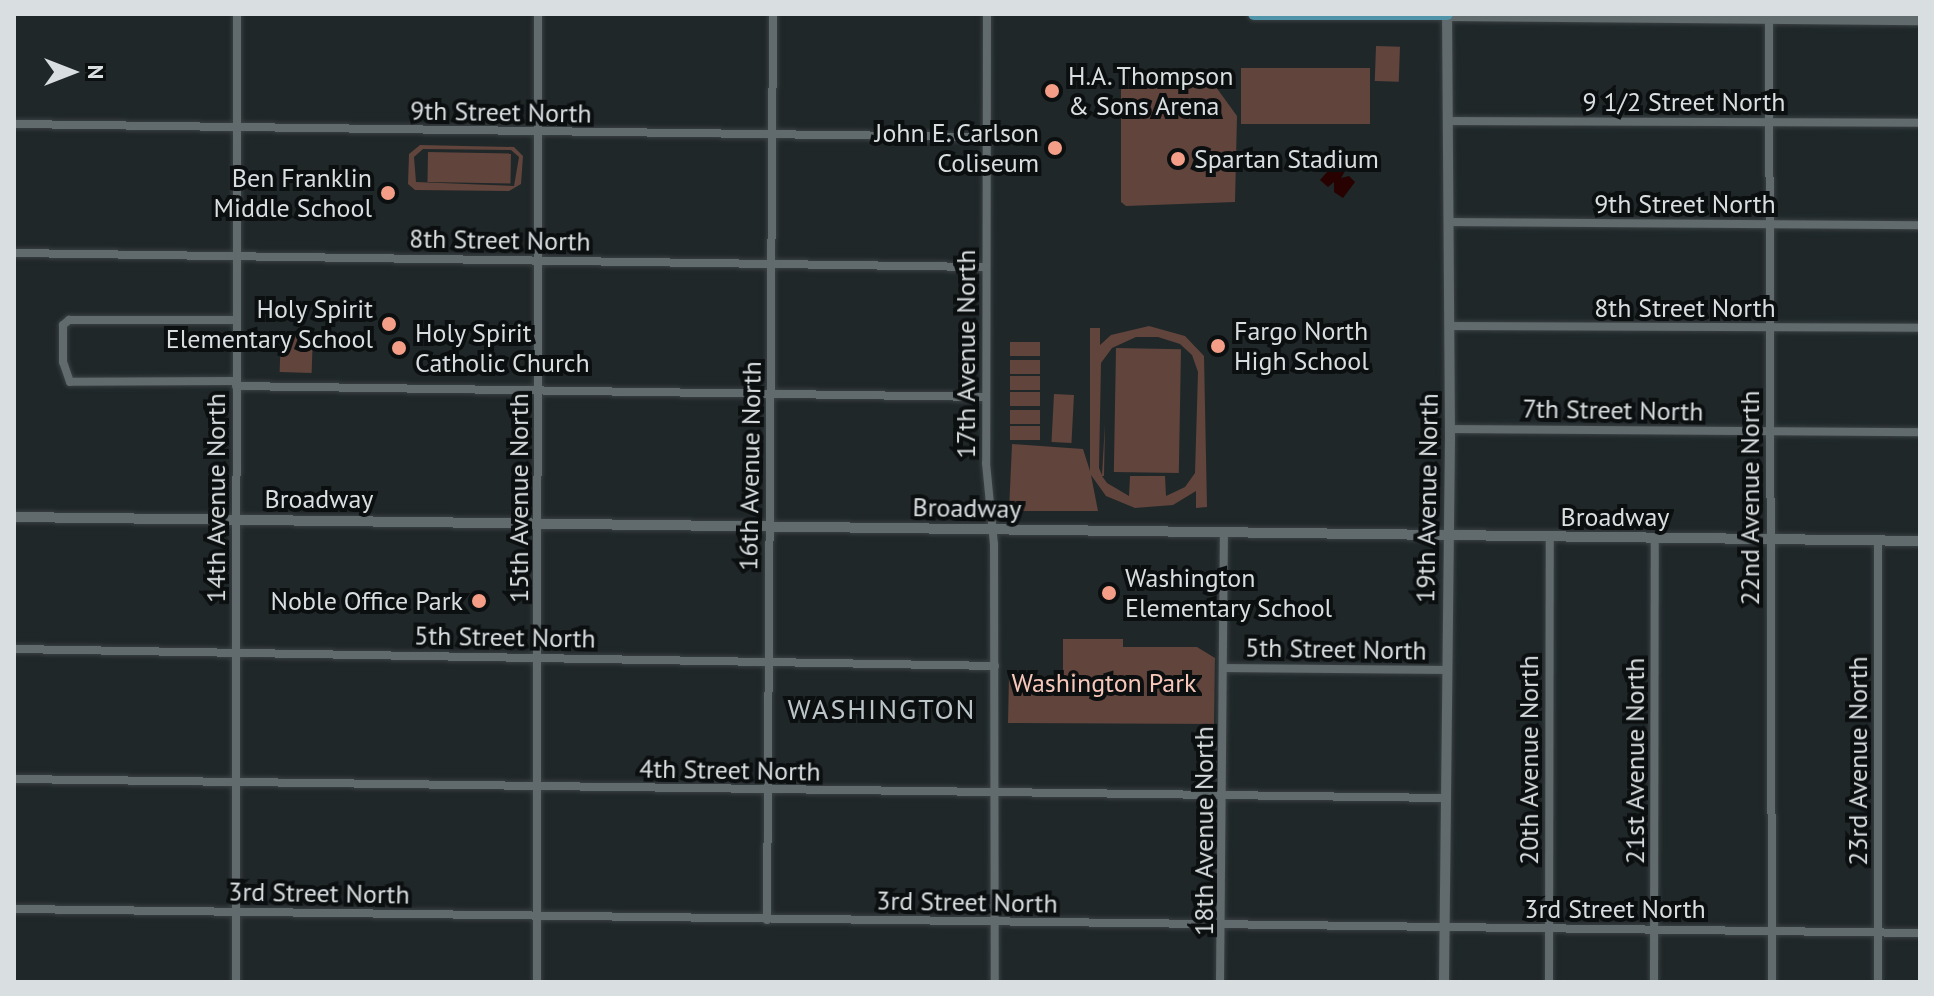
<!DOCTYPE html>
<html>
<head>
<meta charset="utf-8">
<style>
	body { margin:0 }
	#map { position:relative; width:1934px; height:996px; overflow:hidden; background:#1f2729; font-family:"PT Sans",sans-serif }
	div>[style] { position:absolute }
	.green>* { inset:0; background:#61443c; transform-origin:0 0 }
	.water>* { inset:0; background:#270200 }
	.roads { filter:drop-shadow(0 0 2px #3b4143) drop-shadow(0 0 2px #3b4143) }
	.minor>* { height:8px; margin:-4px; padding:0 4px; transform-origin:4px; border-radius:4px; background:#616a6d }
	.tertiary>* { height:10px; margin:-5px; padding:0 5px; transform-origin:5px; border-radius:5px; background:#616a6d }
	.primary>* { height:12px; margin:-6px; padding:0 6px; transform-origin:6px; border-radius:6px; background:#4e93a8 }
	.dots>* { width:22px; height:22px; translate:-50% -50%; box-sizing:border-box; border:4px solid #0c0f10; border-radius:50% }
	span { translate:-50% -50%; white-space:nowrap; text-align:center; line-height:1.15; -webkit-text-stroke:8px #0c0f10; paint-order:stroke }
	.poi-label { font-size:26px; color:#d9dee0 }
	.left { translate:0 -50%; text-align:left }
	.right { translate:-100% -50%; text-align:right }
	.street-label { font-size:26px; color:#d9dee0 }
	.park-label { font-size:26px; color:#f7c7ba }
	.neighbourhood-label { font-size:28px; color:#bcc6c9; letter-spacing:2px }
	.frame { position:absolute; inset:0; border:16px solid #d9dee0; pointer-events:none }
	.north { position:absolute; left:32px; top:32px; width:80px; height:80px; -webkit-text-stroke:6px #0c0f10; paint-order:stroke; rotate:90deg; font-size:22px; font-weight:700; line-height:32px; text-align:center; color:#d9dee0 }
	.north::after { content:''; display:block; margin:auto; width:28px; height:36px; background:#d9dee0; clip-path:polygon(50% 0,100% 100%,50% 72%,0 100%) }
</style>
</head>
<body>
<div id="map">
	<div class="green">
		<i style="left:1376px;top:46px;width:24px;height:35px;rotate:2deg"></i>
		<i style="left:1241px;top:68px;width:129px;height:56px"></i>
		<i style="clip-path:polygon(1121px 76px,1208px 76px,1237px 116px,1235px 202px,1126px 206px,1121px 202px)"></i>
		<i style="clip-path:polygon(evenodd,420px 145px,514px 147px,523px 156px,521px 184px,509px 191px,415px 190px,408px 184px,409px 154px,420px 145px,511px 150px,519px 157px,514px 186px,416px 182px,414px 157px,423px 149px,511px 150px)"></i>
		<i style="left:428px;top:152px;width:83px;height:30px;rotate:1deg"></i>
		<i style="clip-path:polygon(evenodd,1149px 326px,1185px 336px,1204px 356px,1207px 507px,1196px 508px,1196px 491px,1173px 505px,1135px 508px,1106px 496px,1091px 475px,1098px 511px,1009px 511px,1012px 444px,1083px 449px,1090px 471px,1090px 328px,1100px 328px,1100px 345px,1111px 335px,1149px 326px,1136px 337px,1158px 337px,1180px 344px,1192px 355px,1198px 372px,1195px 473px,1185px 487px,1166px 496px,1165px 476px,1130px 476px,1129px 496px,1107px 483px,1102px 476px,1104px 476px,1105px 424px,1102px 475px,1099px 468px,1101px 363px,1112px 348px,1136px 337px)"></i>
		<i style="left:281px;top:333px;width:32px;height:39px;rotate:2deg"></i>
		<i style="left:1010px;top:342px;width:30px;height:14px"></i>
		<i style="left:1116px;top:348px;width:65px;height:124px;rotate:1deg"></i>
		<i style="left:1010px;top:360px;width:30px;height:14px"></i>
		<i style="left:1010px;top:376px;width:30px;height:14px"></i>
		<i style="left:1010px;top:392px;width:30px;height:14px"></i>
		<i style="left:1054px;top:394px;width:20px;height:48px;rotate:3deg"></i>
		<i style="left:1010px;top:410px;width:30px;height:14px"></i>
		<i style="left:1010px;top:426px;width:30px;height:14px"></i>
		<i style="clip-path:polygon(1063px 639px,1123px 639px,1123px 647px,1197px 647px,1215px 658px,1214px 724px,1008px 723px,1009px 676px,1063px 677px)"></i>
	</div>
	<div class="water">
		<i style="clip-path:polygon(1336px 162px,1345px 171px,1341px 178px,1349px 176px,1355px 182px,1343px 198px,1334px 192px,1334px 182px,1328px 187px,1320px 180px)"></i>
	</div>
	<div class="roads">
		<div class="minor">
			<i style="left:987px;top:14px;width:449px;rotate:90.1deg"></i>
			<i style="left:986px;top:463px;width:81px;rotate:84.4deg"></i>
			<i style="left:994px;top:544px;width:438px;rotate:89.9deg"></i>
			<i style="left:1769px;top:15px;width:967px;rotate:89.82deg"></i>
			<i style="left:1447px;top:121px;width:473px;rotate:0.2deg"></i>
			<i style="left:14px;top:124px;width:973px;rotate:0.77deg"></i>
			<i style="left:1449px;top:222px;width:471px;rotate:0.4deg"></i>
			<i style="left:14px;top:253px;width:972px;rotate:0.83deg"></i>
			<i style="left:1450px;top:326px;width:470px;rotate:0.2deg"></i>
			<i style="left:236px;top:381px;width:166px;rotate:179.7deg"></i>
			<i style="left:70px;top:382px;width:21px;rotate:-109deg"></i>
			<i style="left:63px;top:362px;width:37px;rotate:-90deg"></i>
			<i style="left:63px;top:325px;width:8px;rotate:-40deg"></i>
			<i style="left:69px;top:320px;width:167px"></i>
			<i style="left:236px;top:386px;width:750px;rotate:0.84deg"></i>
			<i style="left:1450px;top:429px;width:470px;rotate:0.4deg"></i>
			<i style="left:14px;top:649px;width:981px;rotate:0.99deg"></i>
			<i style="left:1224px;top:668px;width:222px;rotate:0.5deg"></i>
			<i style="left:14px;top:779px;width:1431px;rotate:0.76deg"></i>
			<i style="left:14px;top:909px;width:1906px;rotate:0.72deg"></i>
			<i style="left:767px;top:920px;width:906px;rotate:-89.62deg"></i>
			<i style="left:236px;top:982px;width:968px;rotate:-89.94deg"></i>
			<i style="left:537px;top:982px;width:968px;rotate:-89.94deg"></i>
			<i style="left:1220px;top:982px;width:447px;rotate:-89.5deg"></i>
			<i style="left:1549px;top:982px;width:443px;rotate:-89.9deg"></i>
			<i style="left:1654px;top:982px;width:443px;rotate:-89.9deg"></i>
			<i style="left:1878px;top:982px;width:442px;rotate:-90deg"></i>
		</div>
		<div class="tertiary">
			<i style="left:14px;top:517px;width:1906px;rotate:0.72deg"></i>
			<i style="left:1444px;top:982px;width:543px;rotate:-89.37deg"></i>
			<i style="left:1450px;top:439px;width:423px;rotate:-90.4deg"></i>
			<i style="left:1447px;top:16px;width:473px;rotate:0.5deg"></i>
		</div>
		<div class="primary">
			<i style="left:1254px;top:14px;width:193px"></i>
		</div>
	</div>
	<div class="dots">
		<i style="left:1052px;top:91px;background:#f49e87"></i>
		<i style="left:1055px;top:148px;background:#f49e87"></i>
		<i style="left:1178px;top:159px;background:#f49e87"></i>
		<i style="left:388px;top:193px;background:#f49e87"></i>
		<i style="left:389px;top:324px;background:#f49e87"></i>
		<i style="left:1218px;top:346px;background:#f49e87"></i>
		<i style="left:399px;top:348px;background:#f49e87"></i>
		<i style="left:1109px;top:593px;background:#f49e87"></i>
		<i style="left:479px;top:601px;background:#f49e87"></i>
	</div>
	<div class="poi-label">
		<span class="left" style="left:1068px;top:91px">H.A. Thompson<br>&amp; Sons Arena</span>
		<span class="right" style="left:1039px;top:148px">John E. Carlson<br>Coliseum</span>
		<span class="left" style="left:1194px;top:159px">Spartan Stadium</span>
		<span class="right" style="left:372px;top:193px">Ben Franklin<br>Middle School</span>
		<span class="right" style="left:373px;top:324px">Holy Spirit<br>Elementary School</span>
		<span class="left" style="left:1234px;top:346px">Fargo North<br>High School</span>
		<span class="left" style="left:415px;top:348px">Holy Spirit<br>Catholic Church</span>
		<span class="left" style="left:1125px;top:593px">Washington<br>Elementary School</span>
		<span class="right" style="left:463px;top:601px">Noble Office Park</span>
	</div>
	<div class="street-label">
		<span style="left:1684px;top:102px">9 1/2 Street North</span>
		<span style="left:501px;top:112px;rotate:1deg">9th Street North</span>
		<span style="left:1685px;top:204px">9th Street North</span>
		<span style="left:500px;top:240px;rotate:1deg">8th Street North</span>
		<span style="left:1685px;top:308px">8th Street North</span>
		<span style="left:966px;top:354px;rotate:-90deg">17th Avenue North</span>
		<span style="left:1613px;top:410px;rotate:1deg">7th Street North</span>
		<span style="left:750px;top:466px;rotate:-89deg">16th Avenue North</span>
		<span style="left:216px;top:498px;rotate:-90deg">14th Avenue North</span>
		<span style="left:519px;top:498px;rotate:-90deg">15th Avenue North</span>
		<span style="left:1427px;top:498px;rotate:-89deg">19th Avenue North</span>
		<span style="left:1750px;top:498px;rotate:-90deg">22nd Avenue North</span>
		<span style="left:319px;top:499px">Broadway</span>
		<span style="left:967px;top:508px;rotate:1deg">Broadway</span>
		<span style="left:1615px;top:517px">Broadway</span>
		<span style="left:505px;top:637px;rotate:1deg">5th Street North</span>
		<span style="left:1336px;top:649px;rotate:1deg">5th Street North</span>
		<span style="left:1529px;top:760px;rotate:-90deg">20th Avenue North</span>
		<span style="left:1635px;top:761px;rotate:-90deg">21st Avenue North</span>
		<span style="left:1858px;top:761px;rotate:-90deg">23rd Avenue North</span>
		<span style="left:730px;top:770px;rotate:1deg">4th Street North</span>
		<span style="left:1204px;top:831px;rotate:-90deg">18th Avenue North</span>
		<span style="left:319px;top:893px;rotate:1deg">3rd Street North</span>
		<span style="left:967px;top:902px;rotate:1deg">3rd Street North</span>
		<span style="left:1615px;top:909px">3rd Street North</span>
	</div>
	<div class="park-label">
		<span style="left:1104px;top:683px">Washington Park</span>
	</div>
	<div class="neighbourhood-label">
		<span style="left:882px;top:709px">WASHINGTON</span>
	</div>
	<div class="frame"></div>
	<div class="north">N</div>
</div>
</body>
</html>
